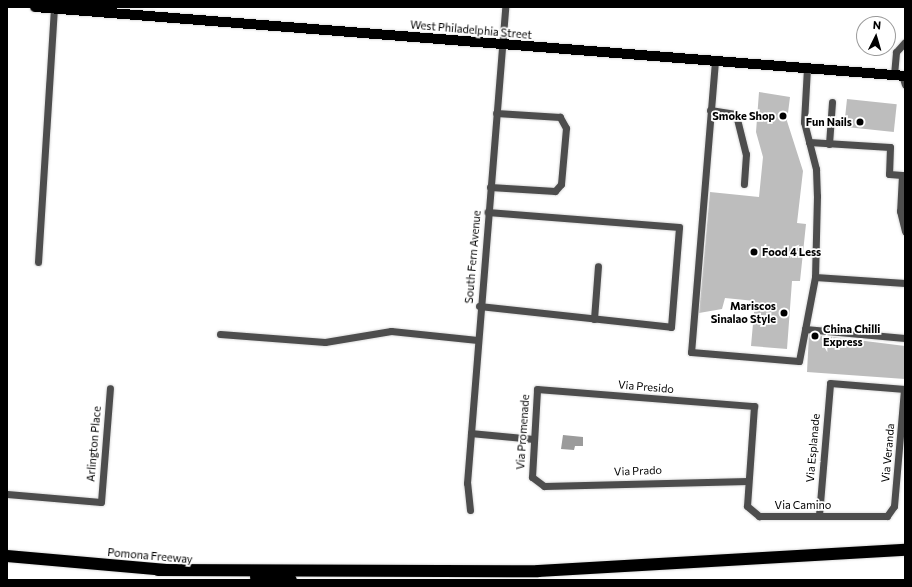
<!DOCTYPE html>
<html>
<head>
<meta charset="utf-8">
<style>
	body { margin:0 }
	#map { position:relative; width:912px; height:587px; overflow:hidden; background:#fff; font-family:Commissioner,sans-serif }
	div>[style] { position:absolute }
	.water>* { inset:0; background:#9b9b9b }
	.building>* { inset:0; background:#bdbdbd; transform-origin:0 0 }
	.roads { filter:drop-shadow(0 0 1px #dbdbdb) drop-shadow(0 0 1px #dbdbdb) }
	.minor>* { height:7px; margin:-3.5px; padding:0 3.5px; transform-origin:3.5px; border-radius:3.5px; background:#4d4d4d }
	.major>* { height:10px; margin:-5px; padding:0 5px; transform-origin:5px; border-radius:5px; background:#000 }
	.highway>* { height:12px; margin:-6px; padding:0 6px; transform-origin:6px; border-radius:6px; background:#000 }
	.dots>* { width:11px; height:11px; translate:-50% -50%; box-sizing:border-box; border:2px solid #fff; border-radius:50% }
	span { translate:-50% -50%; white-space:nowrap; text-align:center; line-height:1.15; -webkit-text-stroke:3.5px #fff; paint-order:stroke }
	.street-label { font-size:11px; color:#000 }
	.poi-label { font-size:11px; color:#000; font-weight:700 }
	.right { translate:-100% -50%; text-align:right }
	.left { translate:0 -50%; text-align:left }
	.frame { position:absolute; inset:0; border:8px solid #000; pointer-events:none }
	.north { position:absolute; left:856px; top:16px; width:40px; height:40px; box-sizing:border-box; background:#fff; border:1px solid #999; border-radius:50%; rotate:5deg; font-size:11px; font-weight:700; line-height:16px; text-align:center; color:#000 }
	.north::after { content:''; display:block; margin:auto; width:14px; height:18px; background:#000; clip-path:polygon(50% 0,100% 100%,50% 72%,0 100%) }
</style>
</head>
<body>
<div id="map">
	<div class="water">
		<i style="clip-path:polygon(563px 435px,583px 437px,583px 446px,575px 446px,574px 450px,561px 449px)"></i>
	</div>
	<div class="building">
		<i style="clip-path:polygon(759px 92px,790px 97px,787px 121px,803px 171px,797px 223px,806px 224px,800px 281px,792px 281px,787px 349px,751px 346px,755px 301px,725px 298px,722px 309px,699px 313px,710px 192px,759px 197px,763px 157px,756px 132px)"></i>
		<i style="left:847px;top:99px;width:50px;height:28px;rotate:6deg"></i>
		<i style="clip-path:polygon(809px 334px,905px 346px,905px 379px,807px 372px)"></i>
	</div>
	<div class="roads">
		<div class="minor">
			<i style="left:715px;top:61px;width:292px;rotate:94.7deg"></i>
			<i style="left:691px;top:352px;width:108px;rotate:4.8deg"></i>
			<i style="left:799px;top:361px;width:86px;rotate:-79.2deg"></i>
			<i style="left:815px;top:277px;width:90px;rotate:3.8deg"></i>
			<i style="left:807px;top:68px;width:54px;rotate:93.2deg"></i>
			<i style="left:804px;top:122px;width:49px;rotate:75.7deg"></i>
			<i style="left:816px;top:169px;width:27px;rotate:88deg"></i>
			<i style="left:817px;top:196px;width:81px;rotate:91.4deg"></i>
			<i style="left:894px;top:75px;width:23px;rotate:-85deg"></i>
			<i style="left:896px;top:52px;width:13px;rotate:-48deg"></i>
			<i style="left:902px;top:75px;width:10px;rotate:73deg"></i>
			<i style="left:710px;top:110px;width:24px;rotate:9deg"></i>
			<i style="left:734px;top:114px;width:6px;rotate:59deg"></i>
			<i style="left:737px;top:119px;width:36px;rotate:76deg"></i>
			<i style="left:746px;top:154px;width:30px;rotate:94deg"></i>
			<i style="left:809px;top:142px;width:81px;rotate:3.5deg"></i>
			<i style="left:890px;top:147px;width:27px;rotate:92deg"></i>
			<i style="left:889px;top:174px;width:13px;rotate:4deg"></i>
			<i style="left:902px;top:175px;width:36px;rotate:93deg"></i>
			<i style="left:900px;top:211px;width:21px;rotate:76deg"></i>
			<i style="left:829px;top:144px;width:42px;rotate:-85.9deg"></i>
			<i style="left:490px;top:187px;width:65px;rotate:3.5deg"></i>
			<i style="left:555px;top:191px;width:9px;rotate:-49deg"></i>
			<i style="left:561px;top:184px;width:56px;rotate:-84.9deg"></i>
			<i style="left:566px;top:128px;width:13px;rotate:-119deg"></i>
			<i style="left:560px;top:117px;width:64px;rotate:-176.4deg"></i>
			<i style="left:38px;top:262px;width:254px;rotate:-86.4deg"></i>
			<i style="left:479px;top:306px;width:193px;rotate:6.2deg"></i>
			<i style="left:671px;top:327px;width:100px;rotate:-85.4deg"></i>
			<i style="left:679px;top:227px;width:192px;rotate:-175.5deg"></i>
			<i style="left:594px;top:319px;width:53px;rotate:-85.7deg"></i>
			<i style="left:805px;top:329px;width:100px;rotate:5.1deg"></i>
			<i style="left:220px;top:334px;width:105px;rotate:4.4deg"></i>
			<i style="left:325px;top:342px;width:67px;rotate:-9.5deg"></i>
			<i style="left:391px;top:331px;width:87px;rotate:5.9deg"></i>
			<i style="left:471px;top:433px;width:62px;rotate:5.5deg"></i>
			<i style="left:748px;top:481px;width:204px;rotate:178.6deg"></i>
			<i style="left:544px;top:486px;width:15px;rotate:-143deg"></i>
			<i style="left:532px;top:477px;width:88px;rotate:-86.7deg"></i>
			<i style="left:537px;top:389px;width:218px;rotate:4.5deg"></i>
			<i style="left:754px;top:406px;width:100px;rotate:94deg"></i>
			<i style="left:747px;top:506px;width:16px;rotate:40deg"></i>
			<i style="left:759px;top:516px;width:128px"></i>
			<i style="left:887px;top:516px;width:12px;rotate:-55deg"></i>
			<i style="left:894px;top:506px;width:117px;rotate:-85.1deg"></i>
			<i style="left:7px;top:494px;width:94px;rotate:4.9deg"></i>
			<i style="left:101px;top:502px;width:114px;rotate:-85.5deg"></i>
			<i style="left:470px;top:510px;width:27px;rotate:-96deg"></i>
			<i style="left:467px;top:483px;width:478px;rotate:-85.4deg"></i>
			<i style="left:819px;top:515px;width:132px;rotate:-85.2deg"></i>
			<i style="left:830px;top:383px;width:75px;rotate:4.6deg"></i>
		</div>
		<div class="major">
			<i style="left:35px;top:7px;width:873px;rotate:4.53deg"></i>
		</div>
		<div class="highway">
			<i style="left:7px;top:556px;width:160px;rotate:5deg"></i>
			<i style="left:158px;top:570px;width:380px;rotate:0.2deg"></i>
			<i style="left:538px;top:571px;width:368px;rotate:-3.3deg"></i>
			<i style="left:256px;top:577px;width:35px;rotate:5deg"></i>
		</div>
	</div>
	<div class="dots">
		<i style="left:783px;top:116px;background:#000"></i>
		<i style="left:860px;top:122px;background:#000"></i>
		<i style="left:754px;top:252px;background:#000"></i>
		<i style="left:784px;top:313px;background:#000"></i>
		<i style="left:815px;top:336px;background:#000"></i>
	</div>
	<div class="street-label">
		<span style="left:471px;top:30px;rotate:5deg">West Philadelphia Street</span>
		<span style="left:473px;top:257px;rotate:-85deg">South Fern Avenue</span>
		<span style="left:646px;top:387px;rotate:5deg">Via Presido</span>
		<span style="left:523px;top:432px;rotate:-86deg">Via Promenade</span>
		<span style="left:94px;top:444px;rotate:-85deg">Arlington Place</span>
		<span style="left:813px;top:448px;rotate:-85deg">Via Esplanade</span>
		<span style="left:888px;top:453px;rotate:-85deg">Via Veranda</span>
		<span style="left:638px;top:471px;rotate:-2deg">Via Prado</span>
		<span style="left:803px;top:505px">Via Camino</span>
		<span style="left:150px;top:556px;rotate:5deg">Pomona Freeway</span>
	</div>
	<div class="poi-label">
		<span class="right" style="left:775px;top:116px">Smoke Shop</span>
		<span class="right" style="left:852px;top:122px">Fun Nails</span>
		<span class="left" style="left:762px;top:252px">Food 4 Less</span>
		<span class="right" style="left:776px;top:313px">Mariscos<br>Sinalao Style</span>
		<span class="left" style="left:823px;top:336px">China Chilli<br>Express</span>
	</div>
	<div class="frame"></div>
	<div class="north">N</div>
</div>
</body>
</html>
